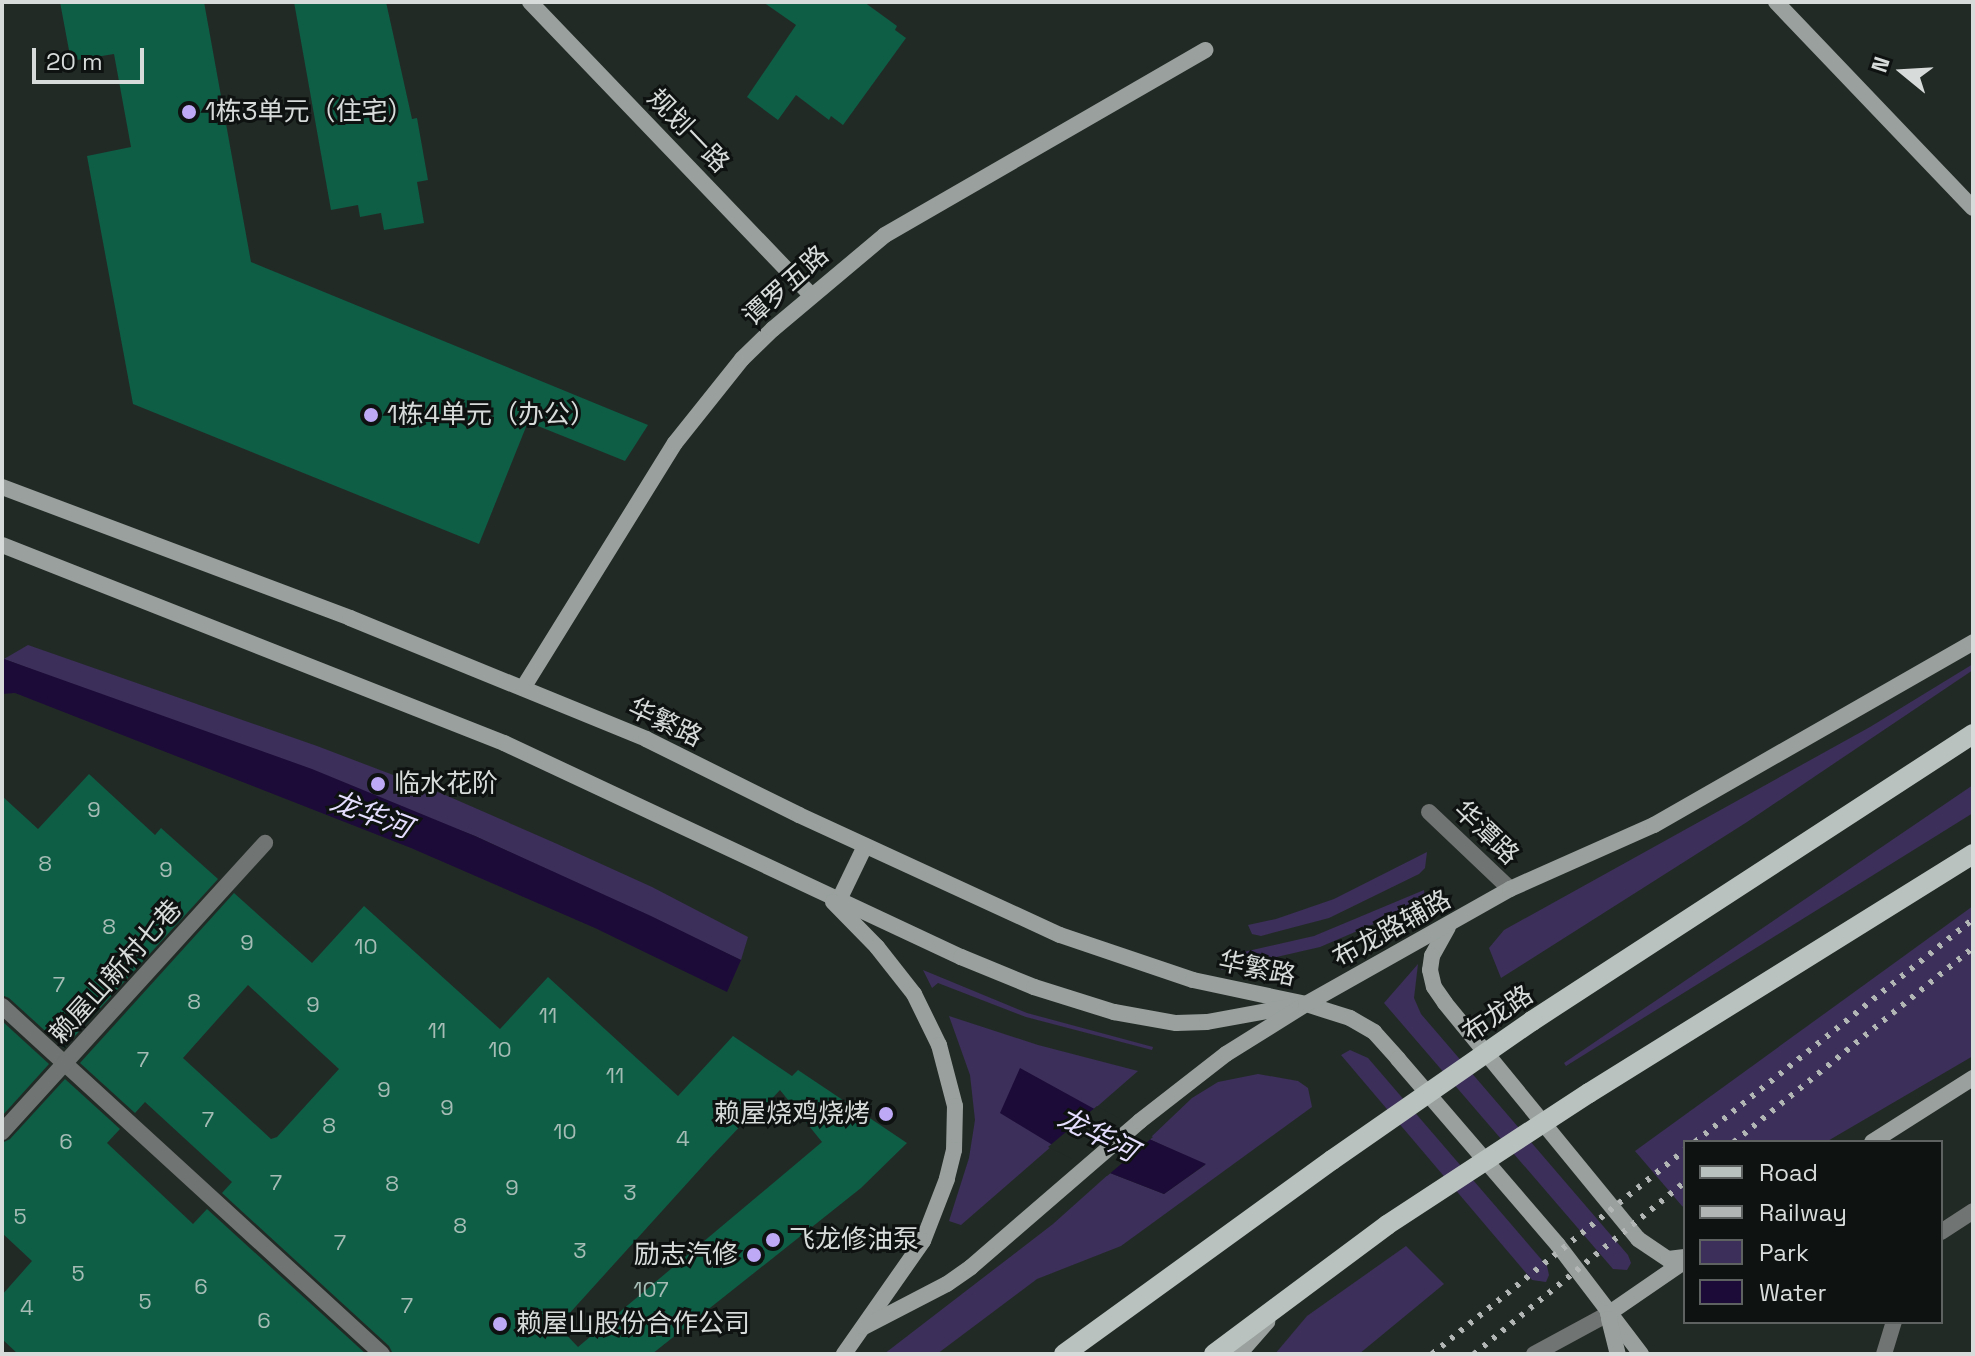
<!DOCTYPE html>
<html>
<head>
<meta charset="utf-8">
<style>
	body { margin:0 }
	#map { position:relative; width:1975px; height:1356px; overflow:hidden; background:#222a26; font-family:"Space Grotesk","Noto Sans SC",sans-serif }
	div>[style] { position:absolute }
	.green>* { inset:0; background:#3c2f59 }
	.water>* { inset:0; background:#1c0b38 }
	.pier>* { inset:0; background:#222a26 }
	.building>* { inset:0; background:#0e5d45 }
	.street>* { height:16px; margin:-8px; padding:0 8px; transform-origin:8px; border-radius:8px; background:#707472 }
	.secondary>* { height:16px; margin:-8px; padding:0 8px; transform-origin:8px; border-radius:8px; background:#99a09d }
	.primary>* { height:20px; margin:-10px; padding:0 10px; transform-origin:10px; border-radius:10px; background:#b9c2be }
	.rail>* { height:6px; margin-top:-3px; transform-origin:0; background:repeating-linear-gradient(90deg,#b2b7b5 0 4px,transparent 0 12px) }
	.primary-bridge>* { height:20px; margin:-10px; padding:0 10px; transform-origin:10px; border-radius:10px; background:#b9c2be }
	.dots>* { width:22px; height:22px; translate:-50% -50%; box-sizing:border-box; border:4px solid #0e1210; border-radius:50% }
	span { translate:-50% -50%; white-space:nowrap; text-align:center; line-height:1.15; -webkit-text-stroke:6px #0e1210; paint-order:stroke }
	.number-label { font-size:22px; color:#a5bcb5 }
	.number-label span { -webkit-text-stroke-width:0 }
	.poi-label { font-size:26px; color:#d7dcda }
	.left { translate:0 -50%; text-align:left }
	.right { translate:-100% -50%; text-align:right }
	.street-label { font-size:26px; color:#d7dcda }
	.water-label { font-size:28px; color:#e5ddfe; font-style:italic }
	.frame { position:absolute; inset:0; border:4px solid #d7dcda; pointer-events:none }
	.legend { position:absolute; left:1683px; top:1140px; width:260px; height:184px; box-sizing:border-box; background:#0e1210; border:2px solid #5e6361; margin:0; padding:10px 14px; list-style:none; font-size:24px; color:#d7dcda }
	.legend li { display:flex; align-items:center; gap:16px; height:40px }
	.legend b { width:40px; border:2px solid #5e6361 }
	.north { position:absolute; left:1863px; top:32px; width:80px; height:80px; -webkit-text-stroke:6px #0e1210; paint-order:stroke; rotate:288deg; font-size:22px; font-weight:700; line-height:32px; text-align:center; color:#d7dcda }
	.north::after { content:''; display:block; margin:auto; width:28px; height:36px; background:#d7dcda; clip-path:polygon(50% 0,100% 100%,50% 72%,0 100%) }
	.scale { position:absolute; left:32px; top:48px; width:112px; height:36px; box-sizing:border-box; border:4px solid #d7dcda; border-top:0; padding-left:10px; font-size:24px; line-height:28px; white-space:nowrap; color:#d7dcda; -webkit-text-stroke:6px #0e1210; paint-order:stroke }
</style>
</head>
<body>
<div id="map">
	<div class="green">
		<i style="clip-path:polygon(28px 645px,317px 746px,443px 794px,555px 843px,652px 887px,748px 937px,741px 960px,475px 836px,4px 659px)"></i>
		<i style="clip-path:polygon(1973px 664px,1973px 670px,1747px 822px,1501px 978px,1489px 948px,1504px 930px,1870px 727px)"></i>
		<i style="clip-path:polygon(1973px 785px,1973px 813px,1566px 1066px,1564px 1063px)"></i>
		<i style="clip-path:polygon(1427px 852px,1425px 868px,1419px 874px,1329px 918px,1261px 936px,1252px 934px,1248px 925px,1276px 919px,1334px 899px)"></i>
		<i style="clip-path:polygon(1424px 890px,1425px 902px,1320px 947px,1221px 970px,1226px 956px,1314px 936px)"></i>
		<i style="clip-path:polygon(1973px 906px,1973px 1056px,1826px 1142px,1685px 1142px,1685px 1208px,1682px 1206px,1635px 1151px)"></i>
		<i style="clip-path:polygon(1418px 964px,1414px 998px,1421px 1014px,1628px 1255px,1631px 1263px,1627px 1270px,1613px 1269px,1384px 1003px)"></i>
		<i style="clip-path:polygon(923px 970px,1027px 1013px,1153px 1047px,1152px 1050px,1026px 1017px,938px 983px,932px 988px)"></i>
		<i style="clip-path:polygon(949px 1016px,1038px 1045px,1138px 1071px,961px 1225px,949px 1221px,969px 1158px,975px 1120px,970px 1075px)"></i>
		<i style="clip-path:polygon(1350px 1050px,1368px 1058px,1547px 1266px,1549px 1275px,1546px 1282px,1532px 1280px,1341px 1055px)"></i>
		<i style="clip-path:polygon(1258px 1074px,1298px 1081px,1308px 1088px,1312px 1107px,1121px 1246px,1037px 1279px,937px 1354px,884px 1354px,1053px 1224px,1110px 1173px,1164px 1194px,1205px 1165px,1149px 1139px,1192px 1098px,1218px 1082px)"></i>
		<i style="clip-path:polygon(1406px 1246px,1444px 1284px,1359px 1354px,1275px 1354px,1307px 1316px)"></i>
	</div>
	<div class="water">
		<i style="clip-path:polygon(4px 659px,312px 769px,475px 836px,651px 916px,741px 960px,727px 992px,595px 928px,411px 848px,15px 693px,2px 694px)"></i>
		<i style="clip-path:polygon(1020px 1068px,1149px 1139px,1206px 1164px,1164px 1194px,1110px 1173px,1051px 1144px,1000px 1113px)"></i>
	</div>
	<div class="pier">
		<i style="clip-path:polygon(1097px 1106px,1153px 1137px,1107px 1176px,1048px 1147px)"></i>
	</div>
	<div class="building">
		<i style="clip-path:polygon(60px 2px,204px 2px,251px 262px,648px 425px,625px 461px,528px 422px,479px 544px,133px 404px,87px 156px,131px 147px,114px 54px,71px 61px)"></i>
		<i style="clip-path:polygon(294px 2px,386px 2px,412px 119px,417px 118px,428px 180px,417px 182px,424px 223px,384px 230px,381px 213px,360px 217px,358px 205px,331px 210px)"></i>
		<i style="clip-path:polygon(763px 2px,864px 2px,897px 26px,895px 30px,906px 38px,843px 125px,831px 116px,829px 120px,796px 95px,778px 120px,747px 97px,796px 25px)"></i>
		<i style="clip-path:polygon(89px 774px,155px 835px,161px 828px,218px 879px,64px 1048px,9px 998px,2px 995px,2px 796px,38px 829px)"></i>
		<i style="clip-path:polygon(evenodd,234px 893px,312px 963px,364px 906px,500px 1029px,548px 977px,678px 1096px,733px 1036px,792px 1076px,798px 1070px,907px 1143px,861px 1188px,652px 1354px,393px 1354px,389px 1346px,222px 1193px,232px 1182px,145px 1102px,135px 1113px,80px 1063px,234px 893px,248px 985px,339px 1069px,277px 1137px,271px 1139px,183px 1058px,248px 985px,234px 893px,780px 1090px,822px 1142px,578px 1347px,558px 1326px,710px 1158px,748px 1118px,751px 1121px,780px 1090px)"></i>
		<i style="clip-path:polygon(2px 1021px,49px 1064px,2px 1116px)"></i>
		<i style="clip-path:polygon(65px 1079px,120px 1129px,107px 1143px,193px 1224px,207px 1209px,366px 1354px,18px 1354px,2px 1339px,2px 1295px,32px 1261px,2px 1233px,2px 1143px,10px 1139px)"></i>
	</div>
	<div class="street">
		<i style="left:1429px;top:812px;width:112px;rotate:43.5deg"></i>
		<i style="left:2px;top:1006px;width:515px;rotate:42.48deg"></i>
		<i style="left:2px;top:1132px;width:391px;rotate:-47.7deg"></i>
		<i style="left:1941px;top:1232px;width:38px;rotate:-33deg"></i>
		<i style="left:1534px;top:1354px;width:84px;rotate:-28.4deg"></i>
		<i style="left:1884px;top:1354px;width:34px;rotate:-73deg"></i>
	</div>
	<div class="secondary">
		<i style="left:530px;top:2px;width:405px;rotate:46.2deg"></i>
		<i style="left:1776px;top:2px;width:285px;rotate:46.3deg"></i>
		<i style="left:2px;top:487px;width:372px;rotate:20.6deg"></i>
		<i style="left:350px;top:618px;width:320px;rotate:22.2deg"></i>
		<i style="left:646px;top:739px;width:171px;rotate:26.4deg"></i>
		<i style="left:799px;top:815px;width:287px;rotate:24.7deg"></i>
		<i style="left:1060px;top:935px;width:140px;rotate:18.7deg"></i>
		<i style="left:1193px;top:980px;width:116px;rotate:12deg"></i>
		<i style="left:1306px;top:1004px;width:46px;rotate:17.7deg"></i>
		<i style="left:1350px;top:1018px;width:28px;rotate:30deg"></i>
		<i style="left:1374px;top:1032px;width:36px;rotate:48deg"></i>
		<i style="left:1398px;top:1059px;width:245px;rotate:49.3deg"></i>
		<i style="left:1558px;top:1245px;width:137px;rotate:52.7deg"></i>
		<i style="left:2px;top:545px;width:540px;rotate:21.53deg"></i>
		<i style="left:504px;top:743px;width:505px;rotate:25.09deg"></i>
		<i style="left:961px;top:957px;width:79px;rotate:22.3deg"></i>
		<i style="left:1034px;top:987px;width:84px;rotate:17.4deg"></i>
		<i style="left:1114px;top:1012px;width:63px;rotate:10.1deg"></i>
		<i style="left:1176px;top:1023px;width:31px;rotate:-2deg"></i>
		<i style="left:1207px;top:1022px;width:95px;rotate:-10.4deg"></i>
		<i style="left:523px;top:688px;width:288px;rotate:-58.2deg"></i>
		<i style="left:675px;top:443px;width:107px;rotate:-51.4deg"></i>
		<i style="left:742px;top:359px;width:43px;rotate:-44.1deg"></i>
		<i style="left:773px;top:329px;width:146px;rotate:-40deg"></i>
		<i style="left:885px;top:235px;width:370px;rotate:-30deg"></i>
		<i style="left:839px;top:900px;width:60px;rotate:-64.3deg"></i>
		<i style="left:833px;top:902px;width:63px;rotate:45.6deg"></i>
		<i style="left:877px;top:947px;width:60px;rotate:51.8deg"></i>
		<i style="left:914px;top:994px;width:57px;rotate:63.9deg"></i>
		<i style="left:939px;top:1045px;width:63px;rotate:75.3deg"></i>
		<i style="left:955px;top:1106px;width:44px;rotate:91.3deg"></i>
		<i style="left:954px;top:1150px;width:30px;rotate:104deg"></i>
		<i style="left:947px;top:1179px;width:66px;rotate:111.2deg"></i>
		<i style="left:923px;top:1241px;width:138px;rotate:125deg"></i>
		<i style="left:1448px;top:927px;width:33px;rotate:119deg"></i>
		<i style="left:1432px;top:956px;width:14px;rotate:98deg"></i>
		<i style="left:1430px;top:970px;width:17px;rotate:77deg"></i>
		<i style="left:1434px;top:987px;width:19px;rotate:55deg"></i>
		<i style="left:1445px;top:1003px;width:305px;rotate:50.7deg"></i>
		<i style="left:1638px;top:1239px;width:36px;rotate:34deg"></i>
		<i style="left:1668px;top:1259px;width:17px;rotate:-7deg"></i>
		<i style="left:1872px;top:1142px;width:120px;rotate:-32.4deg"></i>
		<i style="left:1608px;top:1314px;width:93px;rotate:-34.5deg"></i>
		<i style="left:1609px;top:1319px;width:36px;rotate:76deg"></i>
		<i style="left:864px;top:1327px;width:93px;rotate:-27.4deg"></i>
		<i style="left:947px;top:1284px;width:29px;rotate:-35deg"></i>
		<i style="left:971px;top:1267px;width:223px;rotate:-40.8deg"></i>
		<i style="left:1140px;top:1121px;width:109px;rotate:-37.9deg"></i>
		<i style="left:1226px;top:1054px;width:94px;rotate:-32deg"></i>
		<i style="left:1306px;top:1004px;width:234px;rotate:-29.4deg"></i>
		<i style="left:1510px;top:889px;width:158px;rotate:-24deg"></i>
		<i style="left:1654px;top:825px;width:368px;rotate:-29.8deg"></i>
		<i style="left:1239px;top:1354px;width:43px;rotate:-48.8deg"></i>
	</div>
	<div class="primary">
		<i style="left:1532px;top:1021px;width:526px;rotate:-33.06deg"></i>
		<i style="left:1589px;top:1093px;width:452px;rotate:-31.9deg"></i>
		<i style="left:1064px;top:1354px;width:331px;rotate:-35.9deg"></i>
		<i style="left:1214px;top:1354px;width:216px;rotate:-36.7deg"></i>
	</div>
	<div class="rail">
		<i style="left:1695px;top:1142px;width:356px;rotate:-38.7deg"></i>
		<i style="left:1734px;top:1142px;width:308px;rotate:-39.1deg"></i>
		<i style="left:1432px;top:1354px;width:325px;rotate:-38.9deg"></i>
		<i style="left:1474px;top:1354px;width:272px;rotate:-39.2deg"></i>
	</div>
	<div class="primary-bridge">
		<i style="left:1332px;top:1160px;width:244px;rotate:-34.8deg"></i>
		<i style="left:1387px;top:1225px;width:241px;rotate:-33.2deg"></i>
	</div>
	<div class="dots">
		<i style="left:189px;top:112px;background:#bda9f5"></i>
		<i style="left:371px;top:415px;background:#bda9f5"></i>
		<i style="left:378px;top:784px;background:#bda9f5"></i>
		<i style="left:886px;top:1114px;background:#bda9f5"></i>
		<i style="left:773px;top:1240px;background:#bda9f5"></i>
		<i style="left:754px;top:1255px;background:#bda9f5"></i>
		<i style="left:500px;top:1324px;background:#bda9f5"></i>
	</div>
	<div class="number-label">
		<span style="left:94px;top:810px">9</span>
		<span style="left:45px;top:864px">8</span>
		<span style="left:166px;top:870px">9</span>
		<span style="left:109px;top:927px">8</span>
		<span style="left:247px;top:943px">9</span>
		<span style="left:366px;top:947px">10</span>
		<span style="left:59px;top:985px">7</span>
		<span style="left:194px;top:1002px">8</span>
		<span style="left:313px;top:1005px">9</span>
		<span style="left:548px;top:1016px">11</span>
		<span style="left:437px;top:1031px">11</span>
		<span style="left:500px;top:1050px">10</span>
		<span style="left:143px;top:1060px">7</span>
		<span style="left:615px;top:1076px">11</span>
		<span style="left:384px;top:1090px">9</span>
		<span style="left:447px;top:1108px">9</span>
		<span style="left:208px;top:1120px">7</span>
		<span style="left:329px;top:1126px">8</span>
		<span style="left:565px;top:1132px">10</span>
		<span style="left:683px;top:1139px">4</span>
		<span style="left:66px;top:1142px">6</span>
		<span style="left:276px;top:1183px">7</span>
		<span style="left:392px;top:1184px">8</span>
		<span style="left:512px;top:1188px">9</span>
		<span style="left:630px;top:1193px">3</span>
		<span style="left:20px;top:1217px">5</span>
		<span style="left:460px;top:1226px">8</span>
		<span style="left:340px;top:1243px">7</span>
		<span style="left:580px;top:1251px">3</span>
		<span style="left:78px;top:1274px">5</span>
		<span style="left:201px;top:1287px">6</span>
		<span style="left:651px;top:1290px">107</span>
		<span style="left:145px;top:1302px">5</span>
		<span style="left:407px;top:1306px">7</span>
		<span style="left:27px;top:1308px">4</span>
		<span style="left:264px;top:1321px">6</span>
	</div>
	<div class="poi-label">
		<span class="left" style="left:205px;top:112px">1栋3单元（住宅）</span>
		<span class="left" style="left:387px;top:415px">1栋4单元（办公）</span>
		<span class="left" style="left:394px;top:784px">临水花阶</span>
		<span class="right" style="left:870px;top:1114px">赖屋烧鸡烧烤</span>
		<span class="left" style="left:789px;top:1240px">飞龙修油泵</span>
		<span class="right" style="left:738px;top:1255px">励志汽修</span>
		<span class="left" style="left:516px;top:1324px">赖屋山股份合作公司</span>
	</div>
	<div class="street-label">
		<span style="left:688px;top:131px;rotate:46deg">规划一路</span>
		<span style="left:786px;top:286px;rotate:-42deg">谭罗五路</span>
		<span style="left:665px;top:723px;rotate:25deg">华繁路</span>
		<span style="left:1486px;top:833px;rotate:44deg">华潭路</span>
		<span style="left:1392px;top:929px;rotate:-29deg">布龙路辅路</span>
		<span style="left:1257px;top:969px;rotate:12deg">华繁路</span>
		<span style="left:116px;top:972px;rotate:-48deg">赖屋山新村七巷</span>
		<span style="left:1498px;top:1014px;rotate:-34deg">布龙路</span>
	</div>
	<div class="water-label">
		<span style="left:371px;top:814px;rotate:21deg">龙华河</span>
		<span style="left:1098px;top:1134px;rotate:27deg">龙华河</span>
	</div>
	<div class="frame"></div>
	<ul class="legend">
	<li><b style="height:10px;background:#b9c2be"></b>Road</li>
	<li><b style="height:10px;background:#b2b7b5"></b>Railway</li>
	<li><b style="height:22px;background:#3c2f59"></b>Park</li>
	<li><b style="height:22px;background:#1c0b38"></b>Water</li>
	</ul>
	<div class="north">N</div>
	<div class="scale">20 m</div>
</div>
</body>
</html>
